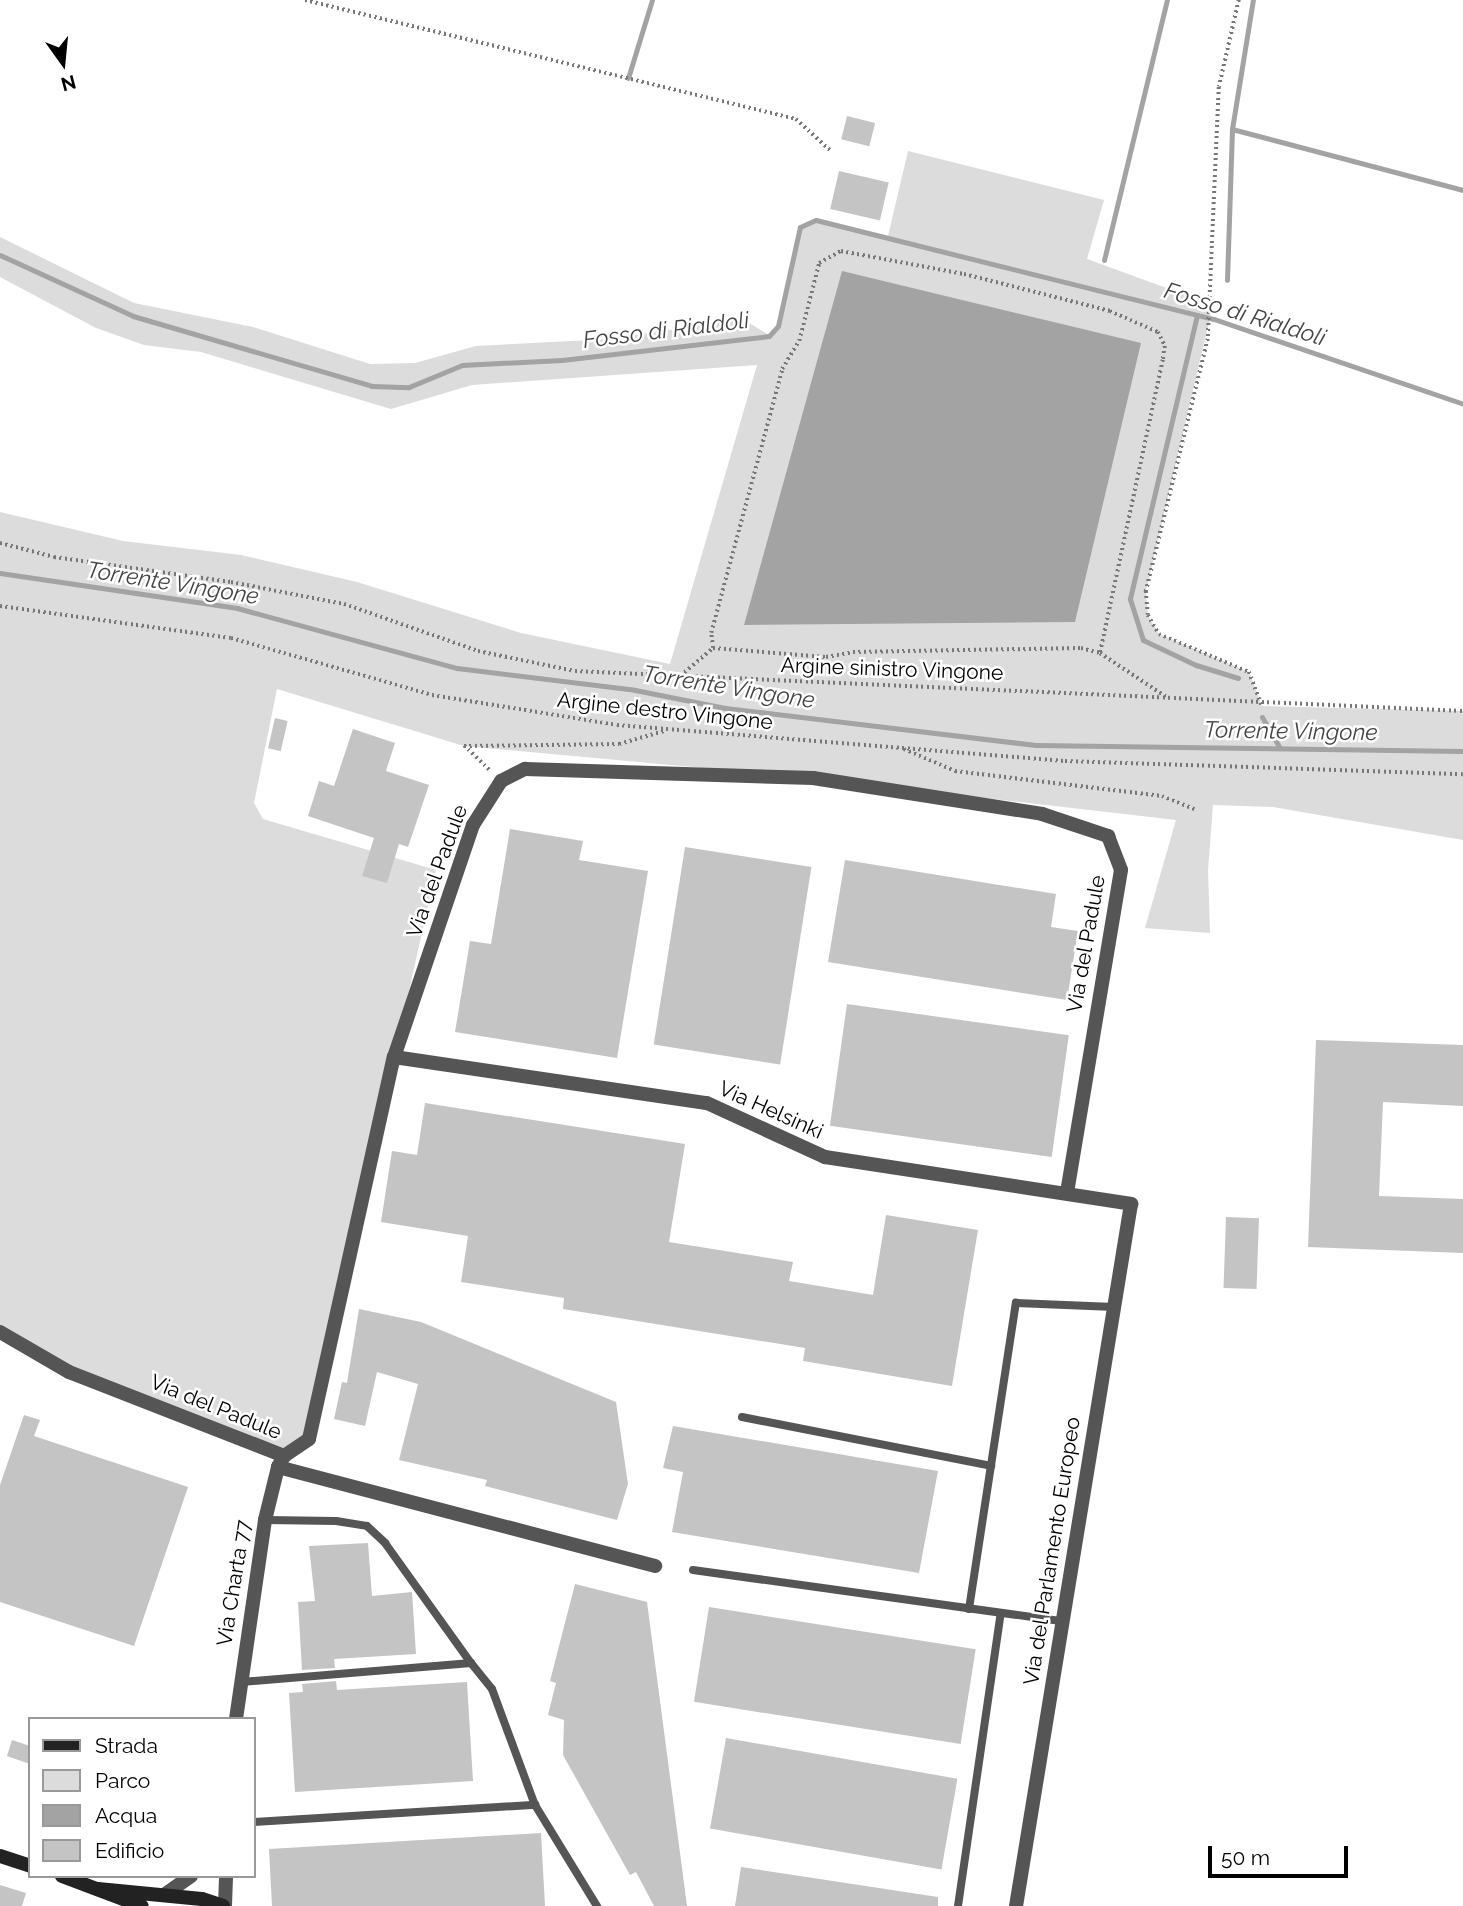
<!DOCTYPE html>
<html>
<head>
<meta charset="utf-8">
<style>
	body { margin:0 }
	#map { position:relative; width:1463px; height:1906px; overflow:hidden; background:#fff; font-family:Raleway,sans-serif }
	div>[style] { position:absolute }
	.green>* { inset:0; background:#dcdcdc }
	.water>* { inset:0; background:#a3a3a3 }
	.stream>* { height:5px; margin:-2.5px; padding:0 2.5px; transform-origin:2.5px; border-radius:2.5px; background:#a3a3a3 }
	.building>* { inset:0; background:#c4c4c4; transform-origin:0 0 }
	.path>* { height:3.5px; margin-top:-1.75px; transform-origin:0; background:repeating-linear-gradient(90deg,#777 0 2px,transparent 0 5.5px) }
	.lane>* { height:8px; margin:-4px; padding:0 4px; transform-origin:4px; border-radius:4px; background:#555 }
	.street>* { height:14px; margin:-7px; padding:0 7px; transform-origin:7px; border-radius:7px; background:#555 }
	.secondary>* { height:14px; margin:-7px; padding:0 7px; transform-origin:7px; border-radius:7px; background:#222 }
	span { translate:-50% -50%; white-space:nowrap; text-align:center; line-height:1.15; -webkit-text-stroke:5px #fff; paint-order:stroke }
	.street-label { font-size:21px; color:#000 }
	.water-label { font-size:23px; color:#444; font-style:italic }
	.legend { position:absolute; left:28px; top:1717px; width:228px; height:161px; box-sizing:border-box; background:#fff; border:2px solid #999; margin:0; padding:9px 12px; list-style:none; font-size:21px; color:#000 }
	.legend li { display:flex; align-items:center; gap:14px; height:35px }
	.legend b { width:35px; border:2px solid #999 }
	.north { position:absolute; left:28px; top:28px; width:70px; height:70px; -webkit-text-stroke:5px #fff; paint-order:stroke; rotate:165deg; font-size:19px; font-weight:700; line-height:28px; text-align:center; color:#000 }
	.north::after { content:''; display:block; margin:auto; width:24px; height:32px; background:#000; clip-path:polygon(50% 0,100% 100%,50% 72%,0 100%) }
	.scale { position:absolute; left:1208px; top:1846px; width:140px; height:32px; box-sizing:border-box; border:4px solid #000; border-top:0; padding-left:9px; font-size:21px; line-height:24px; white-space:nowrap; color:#000; -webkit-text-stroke:5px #fff; paint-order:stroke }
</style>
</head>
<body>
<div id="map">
	<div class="green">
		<i style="clip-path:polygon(908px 151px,1104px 200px,1087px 259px,1213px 305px,1146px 591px,1148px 616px,1159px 634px,1249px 672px,1262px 706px,1463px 711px,1463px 840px,1273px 807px,1213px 805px,1208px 870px,1210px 933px,1145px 928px,1176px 820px,813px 778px,464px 746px,277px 689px,254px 803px,263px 819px,436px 870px,309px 1439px,284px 1456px,69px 1372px,0 1332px,0 512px,123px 541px,241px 555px,357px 582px,521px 633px,670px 664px,757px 365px,472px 385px,391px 409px,201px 352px,144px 345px,96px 328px,0 277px,0 237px,134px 303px,253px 327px,370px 364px,415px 363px,476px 346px,610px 339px,743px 319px,769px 335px,778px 326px,800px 227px,816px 220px,888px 236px)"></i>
	</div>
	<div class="water">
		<i style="clip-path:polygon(842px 271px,1141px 343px,1075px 622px,744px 625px)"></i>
	</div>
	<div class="stream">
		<i style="left:628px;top:78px;width:82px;rotate:-72.9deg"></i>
		<i style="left:1232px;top:129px;width:239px;rotate:14.8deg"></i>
		<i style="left:0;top:255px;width:146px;rotate:24.6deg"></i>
		<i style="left:133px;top:316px;width:249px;rotate:16.3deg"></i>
		<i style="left:372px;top:386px;width:37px;rotate:2deg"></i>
		<i style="left:409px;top:387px;width:57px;rotate:-22.5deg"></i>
		<i style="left:462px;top:365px;width:100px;rotate:-2.9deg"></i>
		<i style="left:562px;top:360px;width:208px;rotate:-6.6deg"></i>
		<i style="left:769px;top:336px;width:13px;rotate:-48deg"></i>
		<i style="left:778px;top:326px;width:101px;rotate:-77.5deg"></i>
		<i style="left:800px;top:227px;width:17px;rotate:-24deg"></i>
		<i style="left:816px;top:220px;width:410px;rotate:14deg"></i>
		<i style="left:1214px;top:319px;width:263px;rotate:18.8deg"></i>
		<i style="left:1104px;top:260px;width:268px;rotate:-76.4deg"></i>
		<i style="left:1227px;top:280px;width:151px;rotate:-88.1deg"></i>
		<i style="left:1232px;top:129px;width:131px;rotate:-80.8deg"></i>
		<i style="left:1197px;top:315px;width:292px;rotate:103.3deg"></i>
		<i style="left:1130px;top:599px;width:43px;rotate:72.4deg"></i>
		<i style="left:1143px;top:640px;width:59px;rotate:25.3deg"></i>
		<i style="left:1196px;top:665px;width:44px;rotate:17.2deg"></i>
		<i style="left:0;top:573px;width:240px;rotate:8.4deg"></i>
		<i style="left:237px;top:608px;width:228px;rotate:15.3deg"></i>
		<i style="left:457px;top:668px;width:179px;rotate:7deg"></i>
		<i style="left:635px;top:690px;width:92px;rotate:11.3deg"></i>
		<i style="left:725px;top:708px;width:313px;rotate:6.8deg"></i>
		<i style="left:1036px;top:745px;width:427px;rotate:0.8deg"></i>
		<i style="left:1262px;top:717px;width:36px;rotate:60deg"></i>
	</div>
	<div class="building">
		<i style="left:847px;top:116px;width:29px;height:24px;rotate:14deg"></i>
		<i style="left:839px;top:171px;width:51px;height:39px;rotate:13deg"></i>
		<i style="left:275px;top:718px;width:13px;height:31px;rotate:13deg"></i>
		<i style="clip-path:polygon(353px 729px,395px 743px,386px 771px,429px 785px,408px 847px,399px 844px,387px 883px,362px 876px,374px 838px,308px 816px,319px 781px,334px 786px)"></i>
		<i style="clip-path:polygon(510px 829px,583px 841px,579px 860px,648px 871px,617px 1058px,455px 1032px,470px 941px,491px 944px)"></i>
		<i style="left:685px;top:847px;width:128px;height:200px;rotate:9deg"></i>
		<i style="clip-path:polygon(845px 860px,1056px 894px,1051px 927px,1078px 931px,1067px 1000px,828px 962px)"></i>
		<i style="left:847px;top:1004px;width:224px;height:123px;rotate:8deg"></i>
		<i style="clip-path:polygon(1316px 1040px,1463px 1045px,1463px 1106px,1383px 1102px,1379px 1196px,1463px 1199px,1463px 1253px,1308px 1247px)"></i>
		<i style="clip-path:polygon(425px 1103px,685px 1144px,669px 1242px,793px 1262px,789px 1281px,873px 1295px,886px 1215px,978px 1230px,952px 1386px,803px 1361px,805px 1348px,563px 1309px,564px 1298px,461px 1282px,468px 1236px,381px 1222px,392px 1151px,417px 1155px)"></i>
		<i style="left:1226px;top:1217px;width:33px;height:71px;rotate:2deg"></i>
		<i style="clip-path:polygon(359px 1309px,421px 1322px,616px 1402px,628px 1484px,617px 1520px,485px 1486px,487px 1480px,399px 1460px,418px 1384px,377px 1372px,365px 1426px,334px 1419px,342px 1382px,347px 1383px)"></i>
		<i style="clip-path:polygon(24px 1415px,40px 1420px,34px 1436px,188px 1487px,134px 1646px,0 1602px,0 1485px)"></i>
		<i style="clip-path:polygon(673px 1426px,938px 1471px,919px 1573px,672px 1532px,683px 1472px,663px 1468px)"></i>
		<i style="clip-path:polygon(368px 1543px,372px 1596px,412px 1592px,416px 1654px,334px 1659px,335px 1668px,302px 1670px,298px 1602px,315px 1601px,309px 1546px)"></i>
		<i style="clip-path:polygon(575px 1584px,647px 1602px,687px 1906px,654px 1906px,636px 1872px,630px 1875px,563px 1755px,564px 1720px,548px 1715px,556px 1683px,550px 1681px)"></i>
		<i style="left:709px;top:1607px;width:270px;height:96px;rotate:9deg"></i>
		<i style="clip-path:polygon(336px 1681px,337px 1690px,467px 1682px,473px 1781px,295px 1792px,289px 1693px,303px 1692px,302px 1684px)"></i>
		<i style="left:726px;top:1738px;width:235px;height:92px;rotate:10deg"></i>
		<i style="clip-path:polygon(12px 1740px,30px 1746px,30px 1764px,7px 1756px)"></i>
		<i style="clip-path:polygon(541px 1833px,545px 1906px,272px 1906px,269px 1849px)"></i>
		<i style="clip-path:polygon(741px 1867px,938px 1897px,938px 1906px,735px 1906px)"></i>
		<i style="clip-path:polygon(0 1885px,26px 1893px,22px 1906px,0 1906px)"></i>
	</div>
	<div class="path">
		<i style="left:305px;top:0;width:505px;rotate:13.62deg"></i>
		<i style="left:796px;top:119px;width:46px;rotate:42.4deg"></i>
		<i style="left:1239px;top:0;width:89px;rotate:102.9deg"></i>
		<i style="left:1219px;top:87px;width:252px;rotate:92.5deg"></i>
		<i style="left:1208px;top:339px;width:260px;rotate:103.8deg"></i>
		<i style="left:1146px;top:591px;width:24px;rotate:85deg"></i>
		<i style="left:1148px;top:615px;width:22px;rotate:60deg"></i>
		<i style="left:1159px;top:634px;width:98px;rotate:22.9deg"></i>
		<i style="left:1249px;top:672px;width:36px;rotate:69deg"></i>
		<i style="left:0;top:543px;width:56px;rotate:14.5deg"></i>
		<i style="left:54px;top:557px;width:179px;rotate:8deg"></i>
		<i style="left:231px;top:582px;width:115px;rotate:11deg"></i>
		<i style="left:344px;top:604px;width:142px;rotate:19.3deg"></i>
		<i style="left:478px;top:651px;width:99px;rotate:11.7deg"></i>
		<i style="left:575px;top:671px;width:889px;rotate:2.58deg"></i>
		<i style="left:0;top:606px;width:233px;rotate:7.9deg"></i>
		<i style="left:231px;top:638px;width:209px;rotate:15.8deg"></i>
		<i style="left:432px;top:695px;width:187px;rotate:9.2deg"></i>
		<i style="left:617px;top:725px;width:449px;rotate:4.6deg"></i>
		<i style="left:1065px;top:761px;width:398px;rotate:1.9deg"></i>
		<i style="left:713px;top:648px;width:15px;rotate:-98deg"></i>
		<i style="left:711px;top:633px;width:273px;rotate:-74.9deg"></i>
		<i style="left:782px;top:369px;width:33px;rotate:-59deg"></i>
		<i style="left:799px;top:341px;width:81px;rotate:-75.6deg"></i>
		<i style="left:819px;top:263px;width:25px;rotate:-29deg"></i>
		<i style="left:841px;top:251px;width:125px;rotate:10.6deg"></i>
		<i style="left:964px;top:274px;width:151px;rotate:14.2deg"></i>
		<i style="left:1110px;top:311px;width:52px;rotate:23.6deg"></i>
		<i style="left:1158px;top:332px;width:16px;rotate:63deg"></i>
		<i style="left:1165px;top:346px;width:14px;rotate:98deg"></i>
		<i style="left:1163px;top:360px;width:300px;rotate:102.1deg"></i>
		<i style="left:680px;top:676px;width:43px;rotate:-40.3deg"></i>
		<i style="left:713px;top:648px;width:113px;rotate:4.6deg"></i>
		<i style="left:826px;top:657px;width:27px;rotate:-10deg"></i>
		<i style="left:853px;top:652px;width:228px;rotate:-1deg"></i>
		<i style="left:1081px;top:648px;width:20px;rotate:15deg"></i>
		<i style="left:1100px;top:653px;width:82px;rotate:33.5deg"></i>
		<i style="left:904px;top:749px;width:56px;rotate:23.3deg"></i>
		<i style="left:955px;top:771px;width:209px;rotate:6.9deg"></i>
		<i style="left:1162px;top:796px;width:35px;rotate:22deg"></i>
		<i style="left:489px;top:770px;width:35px;rotate:-136deg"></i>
		<i style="left:464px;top:746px;width:155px;rotate:-0.7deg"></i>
		<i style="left:619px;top:744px;width:47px;rotate:-16.1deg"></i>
	</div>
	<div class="lane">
		<i style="left:742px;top:1417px;width:254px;rotate:11.1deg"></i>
		<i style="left:265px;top:1520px;width:71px;rotate:0.8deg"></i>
		<i style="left:336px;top:1521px;width:31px;rotate:9deg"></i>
		<i style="left:367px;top:1526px;width:25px;rotate:43deg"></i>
		<i style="left:385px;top:1543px;width:148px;rotate:54.4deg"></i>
		<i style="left:693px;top:1570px;width:373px;rotate:7.9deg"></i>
		<i style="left:969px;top:1609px;width:310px;rotate:-81.3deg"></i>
		<i style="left:1016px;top:1303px;width:98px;rotate:2.3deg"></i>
		<i style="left:241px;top:1682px;width:231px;rotate:-4.7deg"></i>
		<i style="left:471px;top:1663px;width:33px;rotate:51deg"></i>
		<i style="left:492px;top:1689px;width:124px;rotate:69.7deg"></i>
		<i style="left:254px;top:1822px;width:282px;rotate:-3.5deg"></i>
		<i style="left:535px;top:1805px;width:119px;rotate:58.5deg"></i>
		<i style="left:958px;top:1906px;width:296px;rotate:-81.7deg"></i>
	</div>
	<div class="street">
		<i style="left:394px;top:1057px;width:316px;rotate:8.4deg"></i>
		<i style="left:707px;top:1103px;width:130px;rotate:24.6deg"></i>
		<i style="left:825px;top:1157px;width:310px;rotate:8.7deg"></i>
		<i style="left:1131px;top:1204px;width:711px;rotate:99.3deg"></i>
		<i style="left:0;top:1332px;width:80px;rotate:30.1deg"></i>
		<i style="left:69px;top:1372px;width:231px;rotate:21.3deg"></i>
		<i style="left:278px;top:1467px;width:390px;rotate:14.7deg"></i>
		<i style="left:236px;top:1719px;width:201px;rotate:-81.7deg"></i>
		<i style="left:265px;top:1520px;width:55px;rotate:-76.2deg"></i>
		<i style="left:278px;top:1467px;width:13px;rotate:-61deg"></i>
		<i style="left:284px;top:1456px;width:30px;rotate:-34deg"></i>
		<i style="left:309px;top:1439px;width:391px;rotate:-77.5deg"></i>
		<i style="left:394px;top:1057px;width:245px;rotate:-71.2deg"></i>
		<i style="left:473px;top:825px;width:52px;rotate:-57.5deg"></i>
		<i style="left:501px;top:781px;width:27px;rotate:-27deg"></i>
		<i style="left:525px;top:769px;width:288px;rotate:1.8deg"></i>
		<i style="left:813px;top:778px;width:232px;rotate:8.9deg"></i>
		<i style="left:1042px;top:814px;width:70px;rotate:18.4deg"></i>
		<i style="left:1108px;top:836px;width:36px;rotate:69deg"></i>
		<i style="left:1121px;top:870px;width:328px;rotate:99.5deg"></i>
		<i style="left:164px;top:1895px;width:33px;rotate:-35deg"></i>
		<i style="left:225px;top:1906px;width:30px;rotate:-88deg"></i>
	</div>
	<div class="secondary">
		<i style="left:0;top:1856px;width:32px;rotate:18deg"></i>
		<i style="left:62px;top:1876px;width:85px;rotate:20.6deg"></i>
		<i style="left:98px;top:1889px;width:104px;rotate:5.5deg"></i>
		<i style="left:202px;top:1899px;width:22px;rotate:18deg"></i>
	</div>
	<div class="street-label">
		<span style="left:892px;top:669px;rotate:2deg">Argine sinistro Vingone</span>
		<span style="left:665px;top:711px;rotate:6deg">Argine destro Vingone</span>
		<span style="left:437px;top:871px;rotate:-70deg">Via del Padule</span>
		<span style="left:1086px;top:944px;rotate:-80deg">Via del Padule</span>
		<span style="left:771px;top:1110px;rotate:24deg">Via Helsinki</span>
		<span style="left:216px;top:1407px;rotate:22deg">Via del Padule</span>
		<span style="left:1052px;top:1551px;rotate:-81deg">Via del Parlamento Europeo</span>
		<span style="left:234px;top:1583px;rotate:-81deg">Via Charta 77</span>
	</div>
	<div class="water-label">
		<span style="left:1245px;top:314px;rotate:17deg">Fosso di Rialdoli</span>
		<span style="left:666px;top:330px;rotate:-7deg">Fosso di Rialdoli</span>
		<span style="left:173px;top:583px;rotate:9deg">Torrente Vingone</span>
		<span style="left:729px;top:687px;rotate:9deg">Torrente Vingone</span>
		<span style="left:1291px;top:731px;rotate:1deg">Torrente Vingone</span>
	</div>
	<ul class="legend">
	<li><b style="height:9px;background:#222"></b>Strada</li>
	<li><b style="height:19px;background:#dcdcdc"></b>Parco</li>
	<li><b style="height:19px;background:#a3a3a3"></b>Acqua</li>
	<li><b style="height:19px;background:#c4c4c4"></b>Edificio</li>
	</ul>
	<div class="north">N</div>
	<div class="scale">50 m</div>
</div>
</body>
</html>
